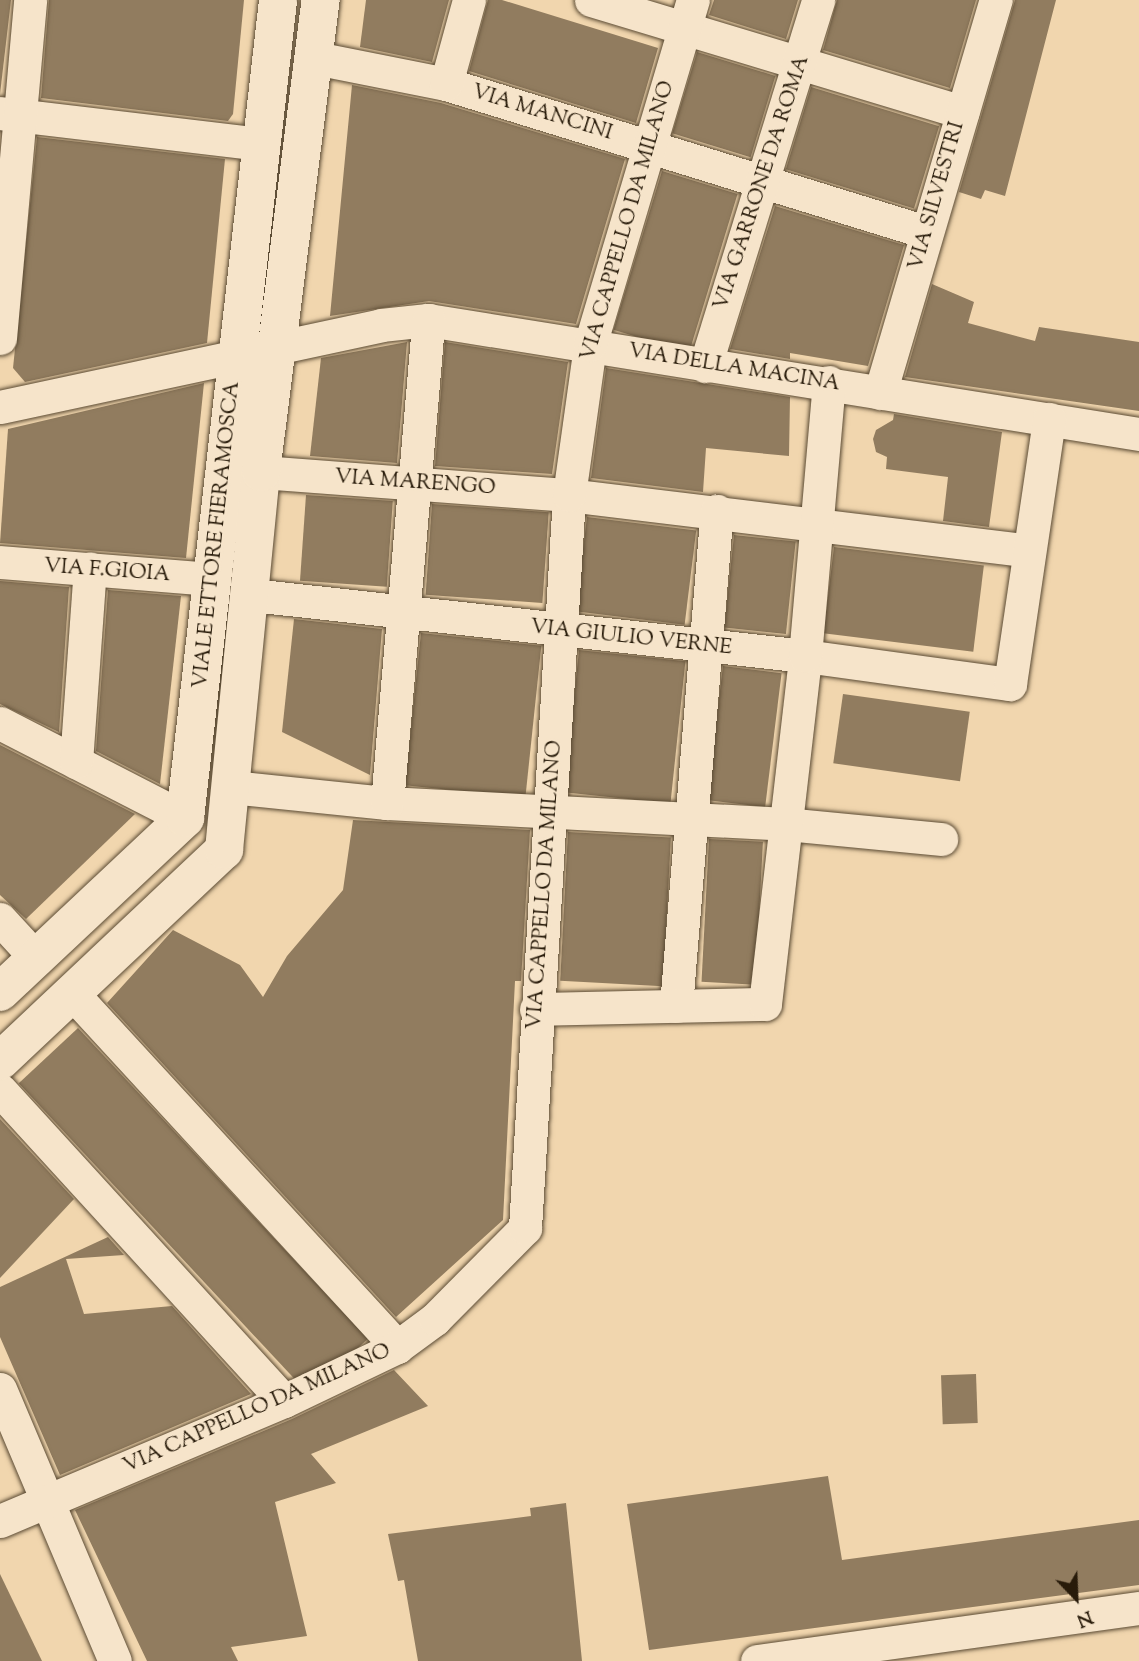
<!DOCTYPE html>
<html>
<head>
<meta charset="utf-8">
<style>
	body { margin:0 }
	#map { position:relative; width:1139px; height:1661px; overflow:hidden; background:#f1d6ae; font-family:"Sorts Mill Goudy",serif }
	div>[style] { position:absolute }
	.building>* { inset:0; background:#917c5f; transform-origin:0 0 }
	.roads { filter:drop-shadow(0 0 2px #5a4a33) drop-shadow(0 0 2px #5a4a33) }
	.street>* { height:33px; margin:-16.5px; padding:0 16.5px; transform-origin:16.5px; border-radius:16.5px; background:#f6e4ca }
	.secondary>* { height:38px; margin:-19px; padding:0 19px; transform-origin:19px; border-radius:19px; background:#f6e4ca }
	span { translate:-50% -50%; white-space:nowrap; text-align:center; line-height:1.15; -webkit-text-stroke:5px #f6e4ca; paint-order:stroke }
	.street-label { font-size:21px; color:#281b0a }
	.north { position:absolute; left:1041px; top:1563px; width:70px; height:70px; -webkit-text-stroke:5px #f6e4ca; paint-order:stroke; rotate:157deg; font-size:19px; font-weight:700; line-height:28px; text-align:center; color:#281b0a }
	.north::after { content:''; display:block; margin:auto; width:24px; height:32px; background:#281b0a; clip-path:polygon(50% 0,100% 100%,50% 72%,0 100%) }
</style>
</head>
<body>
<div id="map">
	<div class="building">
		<i style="clip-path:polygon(0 0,11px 0,0 94px)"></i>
		<i style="clip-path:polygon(49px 0,244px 0,233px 114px,228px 121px,41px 98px)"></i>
		<i style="clip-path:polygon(366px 0,449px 0,432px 62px,360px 47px)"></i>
		<i style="clip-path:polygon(488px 0,502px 0,658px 48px,636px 123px,469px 71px)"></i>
		<i style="clip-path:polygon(714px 0,798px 0,786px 39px,709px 15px)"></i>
		<i style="clip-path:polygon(837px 0,976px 0,950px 88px,823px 50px)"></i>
		<i style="clip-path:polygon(1015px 0,1056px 0,1005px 196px,985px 190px,981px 199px,959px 192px)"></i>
		<i style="left:697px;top:52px;width:82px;height:85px;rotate:17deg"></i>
		<i style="clip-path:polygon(352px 85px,441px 103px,625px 159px,576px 324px,429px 301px,330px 316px)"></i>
		<i style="left:811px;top:87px;width:134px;height:86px;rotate:17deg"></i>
		<i style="clip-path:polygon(37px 137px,225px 159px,207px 343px,25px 382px,13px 368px)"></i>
		<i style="left:662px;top:171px;width:79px;height:166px;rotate:17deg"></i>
		<i style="clip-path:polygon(775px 206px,904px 245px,868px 366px,790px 353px,790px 359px,730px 349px)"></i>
		<i style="clip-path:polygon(932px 284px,974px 302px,968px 323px,1035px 341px,1039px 327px,1139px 342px,1139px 411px,905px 377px)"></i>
		<i style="clip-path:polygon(407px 342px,397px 463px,310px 456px,321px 358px)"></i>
		<i style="clip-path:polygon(445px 342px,568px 362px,552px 474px,435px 466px)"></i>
		<i style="clip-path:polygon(606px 368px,790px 397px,789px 456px,706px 448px,703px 492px,591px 478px)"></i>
		<i style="clip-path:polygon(204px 383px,186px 558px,0 543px,8px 429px)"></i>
		<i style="clip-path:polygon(894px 414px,1002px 432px,989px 527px,943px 521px,948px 477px,886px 469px,887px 457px,876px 452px,873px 439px,876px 430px,893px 420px)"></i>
		<i style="left:306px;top:495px;width:87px;height:86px;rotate:4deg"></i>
		<i style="left:432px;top:504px;width:117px;height:91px;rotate:4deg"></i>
		<i style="left:587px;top:517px;width:110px;height:95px;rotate:7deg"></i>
		<i style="left:734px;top:535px;width:62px;height:93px;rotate:6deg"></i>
		<i style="left:834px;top:547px;width:151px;height:87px;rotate:7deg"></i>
		<i style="clip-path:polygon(0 581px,69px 587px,59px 732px,0 704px)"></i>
		<i style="clip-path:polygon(108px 590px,181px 596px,160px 784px,96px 751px)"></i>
		<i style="clip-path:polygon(294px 619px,382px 629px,370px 775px,282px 732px)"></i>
		<i style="left:421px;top:633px;width:121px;height:153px;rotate:6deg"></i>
		<i style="left:579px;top:650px;width:107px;height:143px;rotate:6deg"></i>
		<i style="left:723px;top:666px;width:59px;height:135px;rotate:7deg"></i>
		<i style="left:843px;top:694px;width:128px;height:70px;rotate:8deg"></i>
		<i style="clip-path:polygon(0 745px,135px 814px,26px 919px,0 895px)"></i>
		<i style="clip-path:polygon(353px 820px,530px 830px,521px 981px,515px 981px,503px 1220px,396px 1317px,107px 1003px,173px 930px,240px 965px,263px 997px,287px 956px,343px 890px)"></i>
		<i style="left:568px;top:832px;width:103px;height:149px;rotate:3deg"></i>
		<i style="left:709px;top:839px;width:54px;height:143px;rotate:3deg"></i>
		<i style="left:78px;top:1028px;width:425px;height:81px;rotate:47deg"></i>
		<i style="clip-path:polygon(0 1119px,74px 1199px,0 1278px)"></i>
		<i style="clip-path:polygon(108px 1237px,124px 1255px,66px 1259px,84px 1314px,172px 1306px,251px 1394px,60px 1475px,0 1337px,0 1287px)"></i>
		<i style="clip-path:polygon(394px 1370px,428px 1406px,311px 1454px,336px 1483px,275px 1502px,307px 1636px,231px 1647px,238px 1661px,147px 1661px,75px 1510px,292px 1419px)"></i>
		<i style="left:976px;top:1374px;width:49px;height:35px;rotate:88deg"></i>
		<i style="clip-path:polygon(828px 1476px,842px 1560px,1139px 1520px,1139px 1585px,649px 1650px,627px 1504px)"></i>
		<i style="clip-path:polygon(566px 1503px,582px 1661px,418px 1661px,404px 1580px,398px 1581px,388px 1534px,531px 1516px,530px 1508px)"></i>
		<i style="clip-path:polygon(0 1574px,42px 1661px,0 1661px)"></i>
	</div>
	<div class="roads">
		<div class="street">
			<i style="left:591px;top:0;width:388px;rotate:16.8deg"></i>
			<i style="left:315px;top:58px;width:134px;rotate:11.2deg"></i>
			<i style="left:446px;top:84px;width:502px;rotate:17.14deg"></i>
			<i style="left:446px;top:84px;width:87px;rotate:-74.7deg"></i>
			<i style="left:0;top:113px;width:262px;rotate:6.8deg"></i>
			<i style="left:0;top:338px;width:339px;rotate:-84.9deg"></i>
			<i style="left:705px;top:366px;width:383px;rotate:-72.8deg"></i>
			<i style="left:880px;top:393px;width:410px;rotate:-73.6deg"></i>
			<i style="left:0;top:407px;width:390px;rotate:-12.1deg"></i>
			<i style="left:381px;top:325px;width:47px;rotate:-6.1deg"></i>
			<i style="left:428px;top:320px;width:720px;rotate:9.11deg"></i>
			<i style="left:261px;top:472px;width:309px;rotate:4.3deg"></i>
			<i style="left:569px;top:495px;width:463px;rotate:6.9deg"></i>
			<i style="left:0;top:562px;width:214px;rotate:4.6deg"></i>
			<i style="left:252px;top:595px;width:556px;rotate:6.29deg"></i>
			<i style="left:805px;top:656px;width:207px;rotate:7.8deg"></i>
			<i style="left:1010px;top:684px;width:268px;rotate:-81.6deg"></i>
			<i style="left:0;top:723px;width:208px;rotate:27.2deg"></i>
			<i style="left:76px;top:762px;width:194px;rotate:-85.9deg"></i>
			<i style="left:231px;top:787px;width:157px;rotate:5.9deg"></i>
			<i style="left:387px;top:803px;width:399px;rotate:3deg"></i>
			<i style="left:785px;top:824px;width:157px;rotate:5.5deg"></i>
			<i style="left:387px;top:803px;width:485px;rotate:-85.1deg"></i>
			<i style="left:0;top:919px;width:53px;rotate:47.3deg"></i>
			<i style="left:72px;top:993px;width:481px;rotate:47.4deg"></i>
			<i style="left:676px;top:1006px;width:497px;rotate:-85.3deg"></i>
			<i style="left:536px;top:1009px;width:229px;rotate:-1.3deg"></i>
			<i style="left:765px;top:1004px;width:350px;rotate:-83.4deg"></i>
			<i style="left:805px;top:656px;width:275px;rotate:-85deg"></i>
			<i style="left:0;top:1090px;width:421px;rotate:47.6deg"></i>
			<i style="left:0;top:1389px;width:295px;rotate:67.1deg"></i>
			<i style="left:0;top:1521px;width:308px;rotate:-22.9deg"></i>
			<i style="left:284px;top:1401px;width:125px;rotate:-25.5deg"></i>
			<i style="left:397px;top:1347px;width:47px;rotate:-36.4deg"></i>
			<i style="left:435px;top:1319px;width:128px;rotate:-45.3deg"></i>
			<i style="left:525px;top:1228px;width:734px;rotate:-86.56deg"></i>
			<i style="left:569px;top:495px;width:151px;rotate:-82deg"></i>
			<i style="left:590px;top:345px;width:360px;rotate:-73.4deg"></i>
			<i style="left:757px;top:1661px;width:386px;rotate:-7.9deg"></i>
		</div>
		<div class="secondary">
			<i style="left:0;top:992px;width:254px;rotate:-43.2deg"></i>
			<i style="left:185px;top:818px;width:823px;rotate:-83.51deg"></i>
			<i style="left:0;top:1061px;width:308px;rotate:-43.3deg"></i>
			<i style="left:224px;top:850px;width:380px;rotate:-84.4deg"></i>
			<i style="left:261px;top:472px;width:476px;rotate:-82.8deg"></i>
		</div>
	</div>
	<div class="street-label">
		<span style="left:542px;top:113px;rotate:17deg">VIA MANCINI</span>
		<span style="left:762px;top:183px;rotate:-72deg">VIA GARRONE DA ROMA</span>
		<span style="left:937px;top:196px;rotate:-74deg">VIA SILVESTRI</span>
		<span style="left:628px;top:221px;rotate:-74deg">VIA CAPPELLO DA MILANO</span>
		<span style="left:734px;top:368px;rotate:9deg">VIA DELLA MACINA</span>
		<span style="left:415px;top:483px;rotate:4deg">VIA MARENGO</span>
		<span style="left:217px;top:535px;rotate:-84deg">VIALE ETTORE FIERAMOSCA</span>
		<span style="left:107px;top:571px;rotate:4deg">VIA F.GIOIA</span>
		<span style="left:631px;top:638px;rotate:6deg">VIA GIULIO VERNE</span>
		<span style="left:545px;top:885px;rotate:-86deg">VIA CAPPELLO DA MILANO</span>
		<span style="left:257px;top:1409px;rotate:-24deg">VIA CAPPELLO DA MILANO</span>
	</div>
	<div class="north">N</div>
</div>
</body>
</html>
